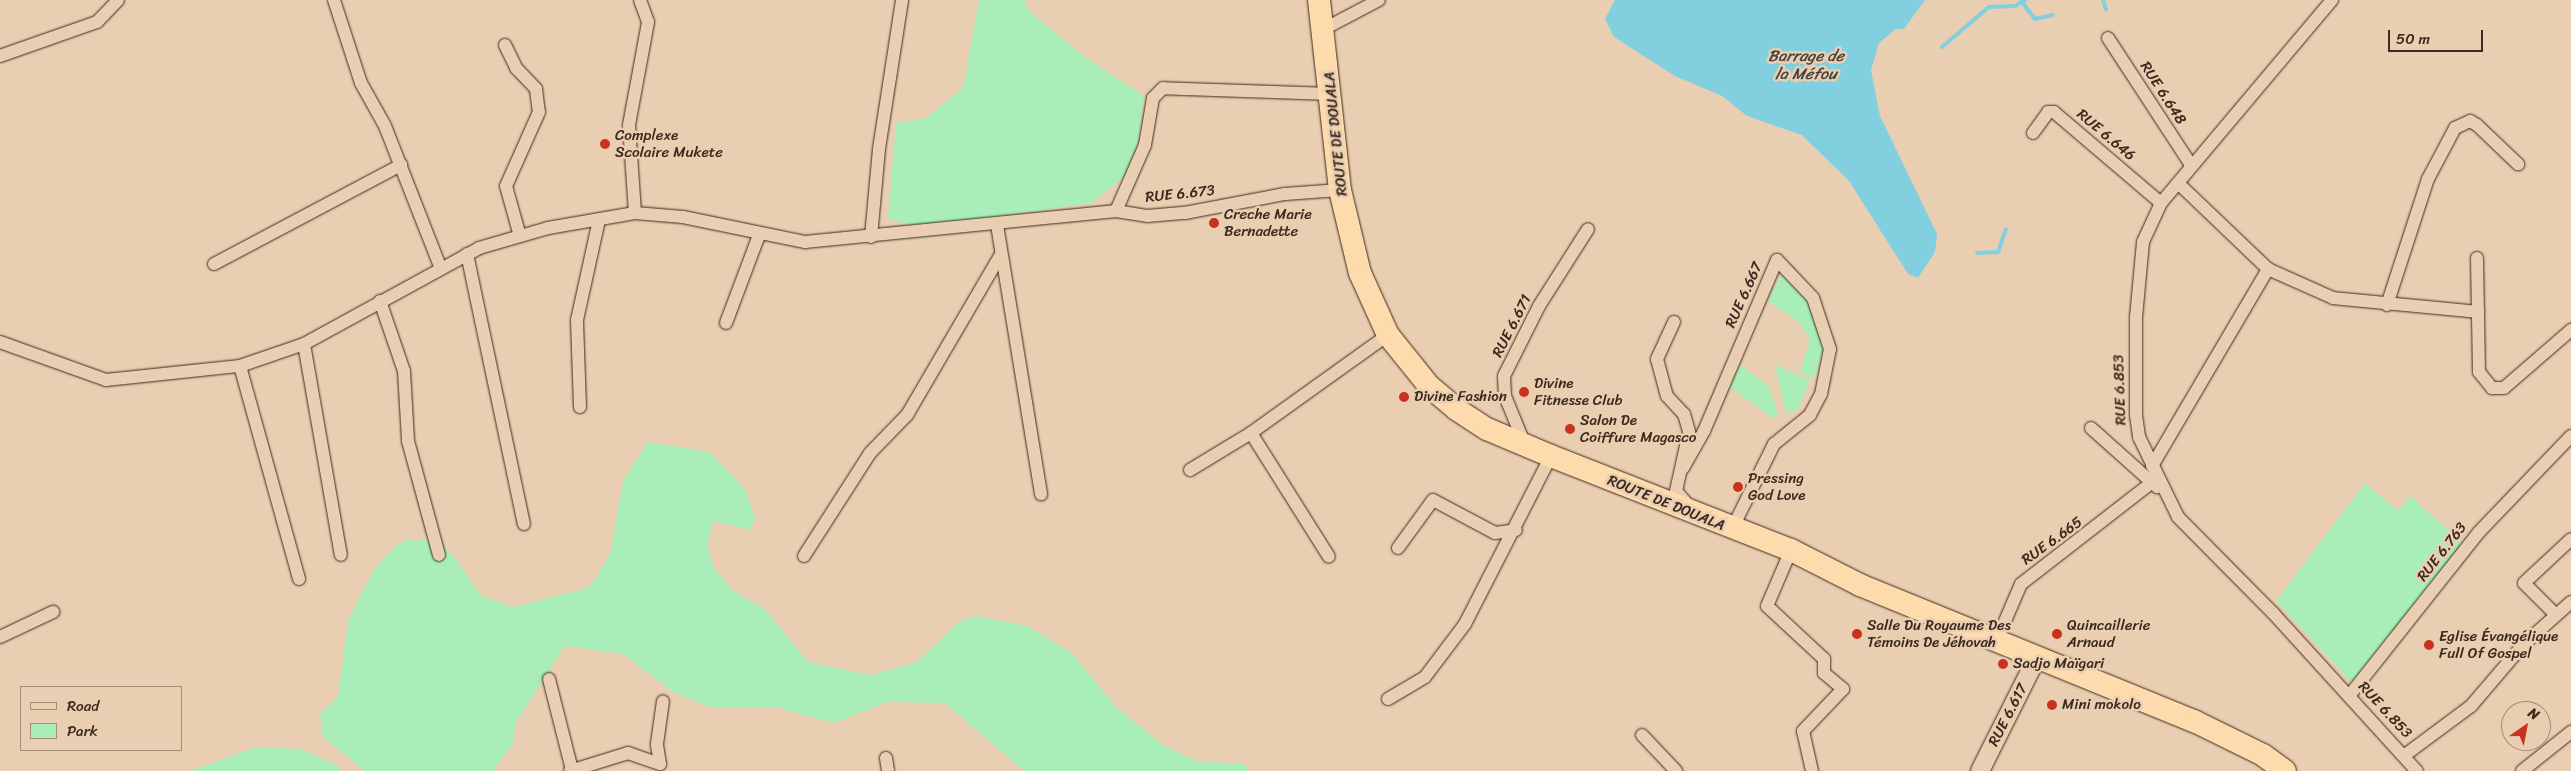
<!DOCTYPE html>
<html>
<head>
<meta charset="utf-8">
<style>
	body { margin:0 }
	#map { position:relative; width:2571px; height:771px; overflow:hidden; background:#eaceb1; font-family:Sriracha,sans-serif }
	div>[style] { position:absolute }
	.green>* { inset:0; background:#a9eeb9 }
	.water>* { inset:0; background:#82d0df }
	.stream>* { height:4px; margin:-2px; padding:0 2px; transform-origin:2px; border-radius:2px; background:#82d0df }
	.roads { filter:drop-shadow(0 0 1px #3b2a1e) drop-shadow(0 0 1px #3b2a1e) }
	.street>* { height:12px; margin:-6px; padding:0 6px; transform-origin:6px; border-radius:6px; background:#eaceb1 }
	.secondary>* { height:18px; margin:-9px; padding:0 9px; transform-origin:9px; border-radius:9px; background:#eaceb1 }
	.highway>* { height:22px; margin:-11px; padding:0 11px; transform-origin:11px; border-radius:11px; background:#fddbac }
	.dots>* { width:14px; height:14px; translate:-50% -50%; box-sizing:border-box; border:2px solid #eaceb1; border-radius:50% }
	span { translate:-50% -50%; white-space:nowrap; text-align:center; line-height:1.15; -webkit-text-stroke:5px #eaceb1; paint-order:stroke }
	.street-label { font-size:15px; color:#3b2a1e }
	.poi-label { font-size:15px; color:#3b2a1e }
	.left { translate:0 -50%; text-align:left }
	.water-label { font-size:16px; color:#46433b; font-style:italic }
	.legend { position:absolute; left:20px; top:686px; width:162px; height:65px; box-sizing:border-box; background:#eaceb1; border:1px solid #a48c76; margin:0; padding:6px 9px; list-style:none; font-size:15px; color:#3b2a1e }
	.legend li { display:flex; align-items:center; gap:10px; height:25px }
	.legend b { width:25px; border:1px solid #a48c76 }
	.north { position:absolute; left:2501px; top:701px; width:50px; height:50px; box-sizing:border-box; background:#eaceb1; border:1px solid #a48c76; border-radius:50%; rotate:33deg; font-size:14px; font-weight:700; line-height:20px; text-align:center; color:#3b2a1e }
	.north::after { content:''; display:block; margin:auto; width:18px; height:22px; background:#c8321e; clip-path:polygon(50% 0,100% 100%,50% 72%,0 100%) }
	.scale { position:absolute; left:2388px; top:30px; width:95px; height:22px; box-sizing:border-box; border:2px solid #3b2a1e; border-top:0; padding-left:6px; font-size:15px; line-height:18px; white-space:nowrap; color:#3b2a1e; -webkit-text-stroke:4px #eaceb1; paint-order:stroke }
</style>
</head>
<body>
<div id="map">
	<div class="green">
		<i style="clip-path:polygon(979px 0,1025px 0,1027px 9px,1082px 55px,1144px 96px,1138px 143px,1124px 177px,1091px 203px,918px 228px,888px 218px,896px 123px,926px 118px,963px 88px)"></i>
		<i style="clip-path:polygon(1784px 269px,1804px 291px,1826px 343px,1814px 378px,1800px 372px,1810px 339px,1798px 321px,1768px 301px)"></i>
		<i style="clip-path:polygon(1736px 362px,1769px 386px,1778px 416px,1773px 418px,1727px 385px)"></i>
		<i style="clip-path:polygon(1775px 365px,1810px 380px,1797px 411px,1786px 413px)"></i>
		<i style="clip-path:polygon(648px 442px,710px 452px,745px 489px,755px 518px,751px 530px,713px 521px,707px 546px,714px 568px,731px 589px,765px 609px,808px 662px,871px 675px,917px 662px,958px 622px,977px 616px,1028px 626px,1072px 653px,1116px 707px,1163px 745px,1196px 761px,1245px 764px,1248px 771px,1024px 771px,945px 703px,888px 702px,834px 723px,776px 707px,712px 708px,673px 692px,623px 654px,565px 646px,516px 722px,513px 744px,493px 771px,365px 771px,323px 737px,320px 714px,338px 697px,348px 620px,374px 569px,397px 545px,408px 539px,436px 540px,454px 556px,480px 595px,512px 607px,584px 589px,593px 583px,611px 552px,623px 481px)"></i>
		<i style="clip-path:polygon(2365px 483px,2398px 511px,2410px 496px,2463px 543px,2352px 683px,2276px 601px)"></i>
		<i style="clip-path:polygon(256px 747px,301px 749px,340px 767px,340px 771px,190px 771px)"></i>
	</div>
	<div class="water">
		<i style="clip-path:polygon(1615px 0,1925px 0,1904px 29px,1896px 29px,1879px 43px,1871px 70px,1880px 116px,1937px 234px,1935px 252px,1918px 278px,1908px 274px,1849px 181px,1802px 135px,1747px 116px,1722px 96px,1675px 76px,1614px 37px,1605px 19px)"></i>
	</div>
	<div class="stream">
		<i style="left:2103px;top:0;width:10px;rotate:73deg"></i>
		<i style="left:2022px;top:2px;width:21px;rotate:53deg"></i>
		<i style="left:2035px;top:19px;width:18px;rotate:-13deg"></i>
		<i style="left:1942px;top:47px;width:62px;rotate:-40.4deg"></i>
		<i style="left:1989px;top:7px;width:26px;rotate:-2deg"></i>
		<i style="left:2015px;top:6px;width:12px;rotate:-31deg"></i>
		<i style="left:1977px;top:253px;width:21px;rotate:-3deg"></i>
		<i style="left:1998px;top:252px;width:24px;rotate:-71deg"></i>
	</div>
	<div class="roads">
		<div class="street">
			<i style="left:334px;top:0;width:87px;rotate:72deg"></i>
			<i style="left:361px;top:83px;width:49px;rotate:60.8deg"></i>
			<i style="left:385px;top:126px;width:150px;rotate:68.6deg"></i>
			<i style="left:2332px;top:0;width:265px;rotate:130.1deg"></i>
			<i style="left:2161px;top:203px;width:43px;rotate:114.8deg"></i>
			<i style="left:2143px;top:242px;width:75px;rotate:95.3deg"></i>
			<i style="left:2136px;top:317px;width:98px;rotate:90deg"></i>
			<i style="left:2136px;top:415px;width:22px;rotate:82deg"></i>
			<i style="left:2139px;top:437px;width:89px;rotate:64deg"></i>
			<i style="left:2178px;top:517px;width:135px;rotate:45.3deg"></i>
			<i style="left:2273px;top:613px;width:214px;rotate:47.7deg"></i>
			<i style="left:1324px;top:29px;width:62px;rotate:-27.8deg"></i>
			<i style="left:2108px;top:38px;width:152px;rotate:56.8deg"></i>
			<i style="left:505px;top:45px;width:25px;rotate:64deg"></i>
			<i style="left:516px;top:68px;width:29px;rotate:46deg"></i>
			<i style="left:536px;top:89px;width:23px;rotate:83deg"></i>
			<i style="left:539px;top:112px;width:81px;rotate:114deg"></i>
			<i style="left:506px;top:186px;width:52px;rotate:74.4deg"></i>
			<i style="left:0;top:56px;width:103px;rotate:-19.3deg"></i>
			<i style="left:97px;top:22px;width:30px;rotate:-46deg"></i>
			<i style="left:1331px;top:94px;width:168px;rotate:-178deg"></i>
			<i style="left:1163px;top:88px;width:14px;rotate:135deg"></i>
			<i style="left:1153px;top:98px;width:48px;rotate:99.7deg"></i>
			<i style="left:1145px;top:145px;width:72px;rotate:113.7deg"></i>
			<i style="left:1116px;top:211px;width:31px;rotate:9deg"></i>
			<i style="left:1147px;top:216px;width:38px;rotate:-5deg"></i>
			<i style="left:1185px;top:213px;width:102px;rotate:-10.8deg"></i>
			<i style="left:1285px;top:194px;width:55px;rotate:-4.2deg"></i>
			<i style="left:2033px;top:133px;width:26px;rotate:-54deg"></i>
			<i style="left:2048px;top:112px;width:6px"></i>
			<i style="left:2054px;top:112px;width:140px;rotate:40.4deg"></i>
			<i style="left:2178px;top:183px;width:124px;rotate:43.7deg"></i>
			<i style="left:2268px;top:269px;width:71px;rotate:24deg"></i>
			<i style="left:2333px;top:298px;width:146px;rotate:5.5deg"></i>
			<i style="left:635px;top:213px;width:88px;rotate:-93.9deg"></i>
			<i style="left:629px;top:125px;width:105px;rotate:-79.5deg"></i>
			<i style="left:648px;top:22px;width:23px;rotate:-110deg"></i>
			<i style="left:997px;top:225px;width:273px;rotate:80.7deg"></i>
			<i style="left:871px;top:237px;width:88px;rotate:-84.8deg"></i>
			<i style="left:879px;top:149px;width:151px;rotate:-81.2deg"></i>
			<i style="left:467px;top:254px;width:276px;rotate:78.1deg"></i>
			<i style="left:2477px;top:258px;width:114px;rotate:89deg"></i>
			<i style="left:2479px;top:372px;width:21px;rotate:51deg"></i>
			<i style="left:2492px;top:388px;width:12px"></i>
			<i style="left:2504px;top:388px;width:89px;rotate:-40.9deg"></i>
			<i style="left:214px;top:264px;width:212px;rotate:-27.9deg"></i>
			<i style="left:380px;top:301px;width:74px;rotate:71.1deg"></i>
			<i style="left:404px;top:371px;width:70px;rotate:86.7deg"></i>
			<i style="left:408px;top:441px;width:118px;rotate:74.8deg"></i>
			<i style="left:2387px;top:305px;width:133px;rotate:-72deg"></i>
			<i style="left:2428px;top:179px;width:58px;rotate:-62.1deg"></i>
			<i style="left:2455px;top:128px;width:17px;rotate:-25deg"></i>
			<i style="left:2470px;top:121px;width:8px;rotate:30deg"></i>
			<i style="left:2477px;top:125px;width:57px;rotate:43.6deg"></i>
			<i style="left:1674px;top:322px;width:41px;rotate:114.7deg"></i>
			<i style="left:1657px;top:359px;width:38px;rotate:75deg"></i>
			<i style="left:1667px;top:396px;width:25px;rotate:47deg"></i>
			<i style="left:1684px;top:414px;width:19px;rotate:74deg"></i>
			<i style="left:1689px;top:432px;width:60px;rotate:102.4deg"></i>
			<i style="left:1676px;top:491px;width:18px;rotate:49deg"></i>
			<i style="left:726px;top:323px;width:94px;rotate:-69.4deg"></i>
			<i style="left:0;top:342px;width:113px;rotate:19.7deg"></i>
			<i style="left:106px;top:380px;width:135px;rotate:-6deg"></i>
			<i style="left:240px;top:366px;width:68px;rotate:-19deg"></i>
			<i style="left:304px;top:344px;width:200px;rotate:-28.7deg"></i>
			<i style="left:479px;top:248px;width:72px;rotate:-16.2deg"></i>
			<i style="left:548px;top:228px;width:88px;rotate:-9.8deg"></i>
			<i style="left:635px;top:213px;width:48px;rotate:4.8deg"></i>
			<i style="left:683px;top:217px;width:125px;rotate:11.6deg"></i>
			<i style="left:805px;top:242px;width:313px;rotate:-5.7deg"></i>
			<i style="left:304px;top:344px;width:214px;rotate:80.1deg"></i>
			<i style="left:240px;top:366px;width:221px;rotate:74.5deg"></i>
			<i style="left:580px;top:407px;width:87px;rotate:-92deg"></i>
			<i style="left:577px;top:320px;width:102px;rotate:-77.6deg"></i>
			<i style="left:2091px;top:428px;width:89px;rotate:41.8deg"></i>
			<i style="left:1251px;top:433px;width:146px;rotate:57.8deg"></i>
			<i style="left:1525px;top:445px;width:53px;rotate:-112.2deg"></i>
			<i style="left:1505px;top:396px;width:20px;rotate:-93deg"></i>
			<i style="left:1504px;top:376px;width:78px;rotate:-63.4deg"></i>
			<i style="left:1539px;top:306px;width:91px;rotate:-57.5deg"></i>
			<i style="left:2152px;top:466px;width:229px;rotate:-59.5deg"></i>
			<i style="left:1683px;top:468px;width:43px;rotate:-60.4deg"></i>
			<i style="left:1704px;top:431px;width:186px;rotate:-66.9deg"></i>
			<i style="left:1777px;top:260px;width:52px;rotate:46.5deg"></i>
			<i style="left:1813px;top:298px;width:54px;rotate:71.6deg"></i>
			<i style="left:1830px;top:349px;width:46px;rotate:101.3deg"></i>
			<i style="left:1821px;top:394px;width:24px;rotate:118deg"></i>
			<i style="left:1810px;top:415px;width:46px;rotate:141.1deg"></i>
			<i style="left:1774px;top:444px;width:95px;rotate:116.3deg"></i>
			<i style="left:1190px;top:470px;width:71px;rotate:-31.2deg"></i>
			<i style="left:1251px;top:433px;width:168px;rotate:-35.6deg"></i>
			<i style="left:1398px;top:548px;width:59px;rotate:-53.9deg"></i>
			<i style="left:1433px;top:500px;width:70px;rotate:28deg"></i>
			<i style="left:1495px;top:533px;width:21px;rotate:-8deg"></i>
			<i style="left:1791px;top:550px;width:61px;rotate:113.2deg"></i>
			<i style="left:1767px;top:606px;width:78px;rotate:42.9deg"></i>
			<i style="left:1824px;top:659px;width:14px;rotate:90deg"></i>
			<i style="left:1824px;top:673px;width:25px;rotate:40deg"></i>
			<i style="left:1843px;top:689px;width:58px;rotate:133.6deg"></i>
			<i style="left:1803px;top:731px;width:41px;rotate:77.3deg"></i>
			<i style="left:804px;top:556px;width:122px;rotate:-57.3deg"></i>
			<i style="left:870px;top:453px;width:53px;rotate:-45.8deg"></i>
			<i style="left:907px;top:415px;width:184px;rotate:-59.7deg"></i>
			<i style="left:2556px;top:615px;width:45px;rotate:-135deg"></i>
			<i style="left:2524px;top:583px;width:64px;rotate:-43.1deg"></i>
			<i style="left:0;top:637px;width:59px;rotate:-25.3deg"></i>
			<i style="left:1996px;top:642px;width:63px;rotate:-66.7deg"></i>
			<i style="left:2021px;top:584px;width:165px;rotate:-37.8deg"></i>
			<i style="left:549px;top:679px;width:94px;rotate:75.8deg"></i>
			<i style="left:2349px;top:696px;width:209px;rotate:-51.6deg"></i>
			<i style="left:2479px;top:532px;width:133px;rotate:-46.2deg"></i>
			<i style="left:1388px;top:699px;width:43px;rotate:-30.7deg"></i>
			<i style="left:1425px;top:677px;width:66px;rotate:-53deg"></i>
			<i style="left:1465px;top:624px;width:189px;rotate:-62.9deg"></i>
			<i style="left:1642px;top:735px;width:50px;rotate:46.6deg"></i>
			<i style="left:2405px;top:755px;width:82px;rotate:-36.6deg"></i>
			<i style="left:2471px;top:706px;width:82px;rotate:-49.5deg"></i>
			<i style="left:2524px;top:644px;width:63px;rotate:-41.8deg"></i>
			<i style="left:886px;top:758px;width:13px;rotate:81deg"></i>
			<i style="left:570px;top:771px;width:61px;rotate:-17.2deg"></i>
			<i style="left:628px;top:753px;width:34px;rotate:19deg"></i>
			<i style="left:660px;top:764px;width:20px;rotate:-99deg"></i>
			<i style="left:657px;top:744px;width:43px;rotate:-82.1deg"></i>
			<i style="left:2522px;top:771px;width:63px;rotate:-38.5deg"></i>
		</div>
		<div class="secondary">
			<i style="left:1980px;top:771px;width:125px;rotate:-63.4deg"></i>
		</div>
		<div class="highway">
			<i style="left:1319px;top:0;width:191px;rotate:83.7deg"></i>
			<i style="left:1340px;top:190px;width:85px;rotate:76.5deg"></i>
			<i style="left:1360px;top:273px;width:68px;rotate:65.7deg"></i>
			<i style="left:1388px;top:335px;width:65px;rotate:51.2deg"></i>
			<i style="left:1429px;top:386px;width:35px;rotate:40deg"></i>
			<i style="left:1456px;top:409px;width:37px;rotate:33deg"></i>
			<i style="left:1487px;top:429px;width:69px;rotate:22.9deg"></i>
			<i style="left:1551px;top:456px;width:258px;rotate:21.4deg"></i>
			<i style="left:1791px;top:550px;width:77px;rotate:26.9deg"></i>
			<i style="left:1860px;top:585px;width:361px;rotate:22.2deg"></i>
			<i style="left:2194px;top:721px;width:77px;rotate:26.2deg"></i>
			<i style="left:2263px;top:755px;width:27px;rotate:36deg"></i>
		</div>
	</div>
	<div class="dots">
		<i style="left:605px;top:144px;background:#c8321e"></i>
		<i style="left:1214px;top:223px;background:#c8321e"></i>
		<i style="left:1524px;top:392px;background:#c8321e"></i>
		<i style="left:1404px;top:397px;background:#c8321e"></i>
		<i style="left:1570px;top:429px;background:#c8321e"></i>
		<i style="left:1738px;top:487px;background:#c8321e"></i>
		<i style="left:1857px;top:634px;background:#c8321e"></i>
		<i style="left:2057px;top:634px;background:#c8321e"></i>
		<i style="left:2429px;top:645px;background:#c8321e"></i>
		<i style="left:2003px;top:664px;background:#c8321e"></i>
		<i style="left:2052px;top:705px;background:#c8321e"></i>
	</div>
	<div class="street-label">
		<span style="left:2163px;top:93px;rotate:57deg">RUE 6.648</span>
		<span style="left:1336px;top:134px;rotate:-96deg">ROUTE DE DOUALA</span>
		<span style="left:2106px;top:135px;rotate:40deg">RUE 6.646</span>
		<span style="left:1180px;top:194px;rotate:-6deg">RUE 6.673</span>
		<span style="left:1744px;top:295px;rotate:-66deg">RUE 6.667</span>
		<span style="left:1512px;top:326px;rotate:-63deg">RUE 6.671</span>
		<span style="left:2120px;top:390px;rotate:-92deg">RUE 6.853</span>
		<span style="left:1666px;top:503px;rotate:22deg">ROUTE DE DOUALA</span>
		<span style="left:2052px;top:541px;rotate:-36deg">RUE 6.665</span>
		<span style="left:2442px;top:552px;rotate:-52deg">RUE 6.763</span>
		<span style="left:2385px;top:710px;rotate:47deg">RUE 6.853</span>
		<span style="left:2008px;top:715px;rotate:-63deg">RUE 6.617</span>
	</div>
	<div class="poi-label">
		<span class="left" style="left:615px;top:144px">Complexe<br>Scolaire Mukete</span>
		<span class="left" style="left:1224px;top:223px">Creche Marie<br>Bernadette</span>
		<span class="left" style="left:1534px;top:392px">Divine<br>Fitnesse Club</span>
		<span class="left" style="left:1414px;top:397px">Divine Fashion</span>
		<span class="left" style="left:1580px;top:429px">Salon De<br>Coiffure Magasco</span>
		<span class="left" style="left:1748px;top:487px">Pressing<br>God Love</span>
		<span class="left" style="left:1867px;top:634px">Salle Du Royaume Des<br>Témoins De Jéhovah</span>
		<span class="left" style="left:2067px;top:634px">Quincaillerie<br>Arnaud</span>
		<span class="left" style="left:2439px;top:645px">Eglise Évangélique<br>Full Of Gospel</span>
		<span class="left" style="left:2013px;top:664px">Sadjo Maïgari</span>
		<span class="left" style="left:2062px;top:705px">Mini mokolo</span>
	</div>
	<div class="water-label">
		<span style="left:1806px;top:65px">Barrage de<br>la Méfou</span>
	</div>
	<ul class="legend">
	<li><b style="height:6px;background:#eaceb1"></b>Road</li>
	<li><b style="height:14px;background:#a9eeb9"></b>Park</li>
	</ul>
	<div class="north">N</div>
	<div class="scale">50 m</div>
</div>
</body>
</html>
